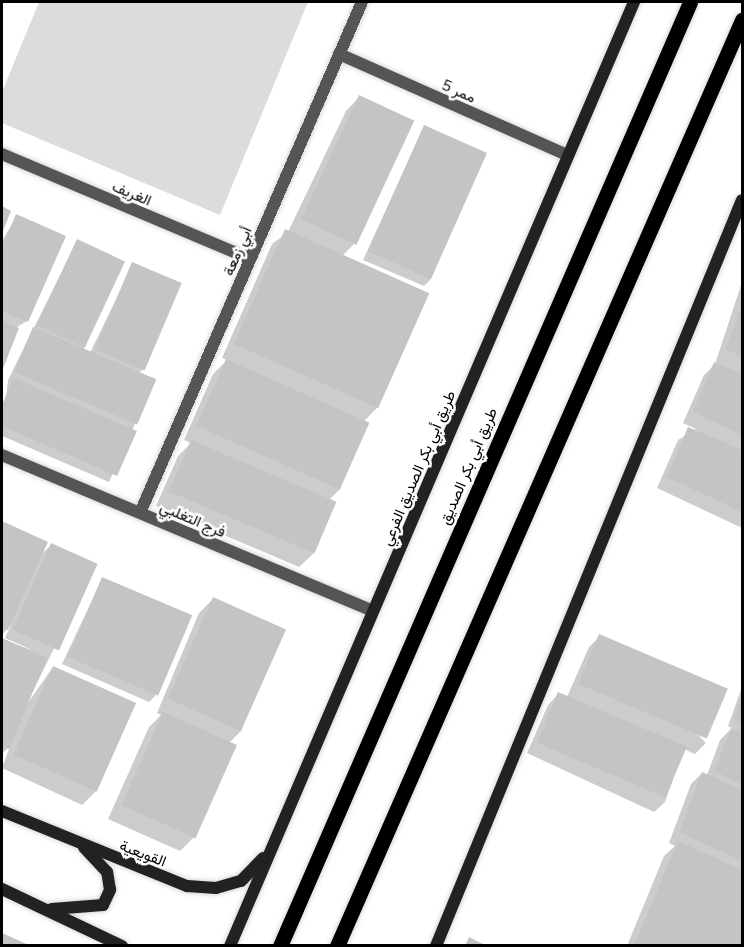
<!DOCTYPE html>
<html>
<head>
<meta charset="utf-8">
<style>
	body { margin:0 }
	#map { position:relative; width:744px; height:947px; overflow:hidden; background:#fff; font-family:Mulish,Vazirmatn,sans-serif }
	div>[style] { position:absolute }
	.green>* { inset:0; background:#dcdcdc }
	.shadow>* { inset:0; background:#0003 }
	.building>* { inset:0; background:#c4c4c4; transform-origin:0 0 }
	.roads { filter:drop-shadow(0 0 2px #dbdbdb) drop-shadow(0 0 2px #dbdbdb) }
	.street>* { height:12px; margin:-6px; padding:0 6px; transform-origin:6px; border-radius:6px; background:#555 }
	.secondary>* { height:12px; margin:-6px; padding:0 6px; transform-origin:6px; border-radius:6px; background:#222 }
	.primary>* { height:15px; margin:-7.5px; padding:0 7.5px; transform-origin:7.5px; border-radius:7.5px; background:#000 }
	span { translate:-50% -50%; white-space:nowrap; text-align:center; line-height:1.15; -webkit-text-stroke:5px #fff; paint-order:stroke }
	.street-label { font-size:15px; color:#000 }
	.frame { position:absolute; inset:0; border:3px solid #000; pointer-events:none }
</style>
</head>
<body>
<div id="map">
	<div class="green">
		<i style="clip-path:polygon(39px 2px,308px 2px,220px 215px,2px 123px,2px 92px)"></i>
	</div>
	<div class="shadow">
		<i style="clip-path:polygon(359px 97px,412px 122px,353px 245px,342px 256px,377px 408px,364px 421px,368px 423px,340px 489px,328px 501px,313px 554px,299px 567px,156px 506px,178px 456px,191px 443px,184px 440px,213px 374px,227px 360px,222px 358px,272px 244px,288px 232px,346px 111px)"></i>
		<i style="clip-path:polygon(424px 127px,431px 279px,424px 286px,363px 260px)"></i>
		<i style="clip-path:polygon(17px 216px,27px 321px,17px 327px,2px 367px,2px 241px)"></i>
		<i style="clip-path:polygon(77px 241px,123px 262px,83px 350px,90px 353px,133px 264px,143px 369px,138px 374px,154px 381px,109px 482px,2px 436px,8px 380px)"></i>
		<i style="clip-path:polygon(742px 282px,742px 528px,657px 488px,678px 440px,696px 429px,683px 423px,704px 375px,715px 364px)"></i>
		<i style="clip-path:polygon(2px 523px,46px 543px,40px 556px,52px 544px,96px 564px,25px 707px,53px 667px,96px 791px,82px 805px,2px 768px,10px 746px,2px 754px,2px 640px,32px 650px,5px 638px,11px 625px,2px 635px)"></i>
		<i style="clip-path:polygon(102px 579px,156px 695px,149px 702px,62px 664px)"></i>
		<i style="clip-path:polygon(213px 599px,242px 730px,229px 743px,194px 837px,180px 851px,108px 819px,149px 727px,161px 715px,157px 713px,199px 613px)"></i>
		<i style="clip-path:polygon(600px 636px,706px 743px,695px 754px,684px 749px,665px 802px,654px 812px,527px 753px,548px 705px,558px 694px,567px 697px,589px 647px)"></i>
		<i style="clip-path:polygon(742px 687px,742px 946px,627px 946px,664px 856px,675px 846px,669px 843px,691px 784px,702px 773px,707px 775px,720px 740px,732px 728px,728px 726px)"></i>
	</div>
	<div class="building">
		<i style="left:359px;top:95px;width:61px;height:137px;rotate:25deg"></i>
		<i style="left:424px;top:125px;width:69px;height:138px;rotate:24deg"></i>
		<i style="clip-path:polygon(2px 206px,11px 211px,2px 233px)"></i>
		<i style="clip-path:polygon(16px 214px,66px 236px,28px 322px,2px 311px,2px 248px)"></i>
		<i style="left:285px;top:229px;width:158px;height:126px;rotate:24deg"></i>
		<i style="left:77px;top:239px;width:53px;height:95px;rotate:25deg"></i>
		<i style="left:132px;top:262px;width:54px;height:95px;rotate:23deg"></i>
		<i style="clip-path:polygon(742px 305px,742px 356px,726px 349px)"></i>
		<i style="clip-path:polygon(2px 321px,19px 328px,2px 371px)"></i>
		<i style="left:33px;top:327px;width:134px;height:49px;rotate:23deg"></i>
		<i style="left:226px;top:359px;width:157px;height:73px;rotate:24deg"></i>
		<i style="clip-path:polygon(714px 362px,742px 374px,742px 435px,693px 412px)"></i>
		<i style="clip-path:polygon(13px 378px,137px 431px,117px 476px,2px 426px,2px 405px)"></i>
		<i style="clip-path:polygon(688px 427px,742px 450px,742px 512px,667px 477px)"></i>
		<i style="left:191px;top:440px;width:158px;height:56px;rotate:23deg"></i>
		<i style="clip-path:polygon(2px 521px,48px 542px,8px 630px,2px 627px)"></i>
		<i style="left:51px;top:543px;width:51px;height:95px;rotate:24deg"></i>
		<i style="left:102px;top:577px;width:98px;height:87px;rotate:23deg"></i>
		<i style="left:213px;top:597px;width:80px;height:111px;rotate:24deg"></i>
		<i style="left:599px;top:634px;width:140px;height:54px;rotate:23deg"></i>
		<i style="clip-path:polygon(2px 638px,47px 658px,9px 749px,2px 746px)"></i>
		<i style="left:53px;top:666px;width:91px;height:97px;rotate:24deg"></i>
		<i style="left:558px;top:692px;width:140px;height:55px;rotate:23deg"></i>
		<i style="clip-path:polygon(742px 695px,742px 723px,734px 719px)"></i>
		<i style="left:163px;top:712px;width:81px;height:102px;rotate:24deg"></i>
		<i style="clip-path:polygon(731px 728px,742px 733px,742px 784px,714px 771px)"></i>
		<i style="clip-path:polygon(702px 772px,742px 790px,742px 861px,679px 832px)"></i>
		<i style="clip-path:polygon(678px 841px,742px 870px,742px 946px,634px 946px)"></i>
		<i style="clip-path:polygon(2px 933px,31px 946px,2px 946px)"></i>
		<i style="clip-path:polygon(469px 937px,487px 946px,465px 946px)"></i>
	</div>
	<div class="roads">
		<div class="street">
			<i style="left:339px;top:54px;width:249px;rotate:23.9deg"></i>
			<i style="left:2px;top:154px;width:269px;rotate:22.9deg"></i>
			<i style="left:2px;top:455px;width:402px;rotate:22.8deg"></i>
			<i style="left:140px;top:513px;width:557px;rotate:-66.52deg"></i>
		</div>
		<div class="secondary">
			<i style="left:2px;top:811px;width:200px;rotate:22.1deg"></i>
			<i style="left:187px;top:886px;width:29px;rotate:4deg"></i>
			<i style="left:216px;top:888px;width:26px;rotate:-16deg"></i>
			<i style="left:241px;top:881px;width:32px;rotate:-46deg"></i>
			<i style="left:2px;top:889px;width:133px;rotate:25.4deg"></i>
			<i style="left:52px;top:909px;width:51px;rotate:-4.5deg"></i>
			<i style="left:103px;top:905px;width:17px;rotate:-65deg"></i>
			<i style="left:110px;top:890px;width:18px;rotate:-99deg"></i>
			<i style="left:107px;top:872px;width:34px;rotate:-133deg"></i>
			<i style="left:230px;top:946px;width:1027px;rotate:-66.83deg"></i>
			<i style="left:436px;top:946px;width:806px;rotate:-67.7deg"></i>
		</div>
		<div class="primary">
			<i style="left:280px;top:946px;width:1029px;rotate:-66.52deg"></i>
			<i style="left:337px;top:946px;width:1011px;rotate:-66.38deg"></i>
		</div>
	</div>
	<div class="street-label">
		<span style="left:459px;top:91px;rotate:24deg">ممر 5</span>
		<span style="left:132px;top:193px;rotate:23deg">الغريف</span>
		<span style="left:237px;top:251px;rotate:-67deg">أبي زمعة</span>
		<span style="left:468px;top:466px;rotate:-67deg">طريق أبي بكر الصديق</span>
		<span style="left:418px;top:468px;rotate:-67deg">طريق أبي بكر الصديق الفرعي</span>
		<span style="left:193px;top:519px;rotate:23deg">فرج التغلبي</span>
		<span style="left:143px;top:853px;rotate:21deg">القويعية</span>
	</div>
	<div class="frame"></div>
</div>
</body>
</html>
